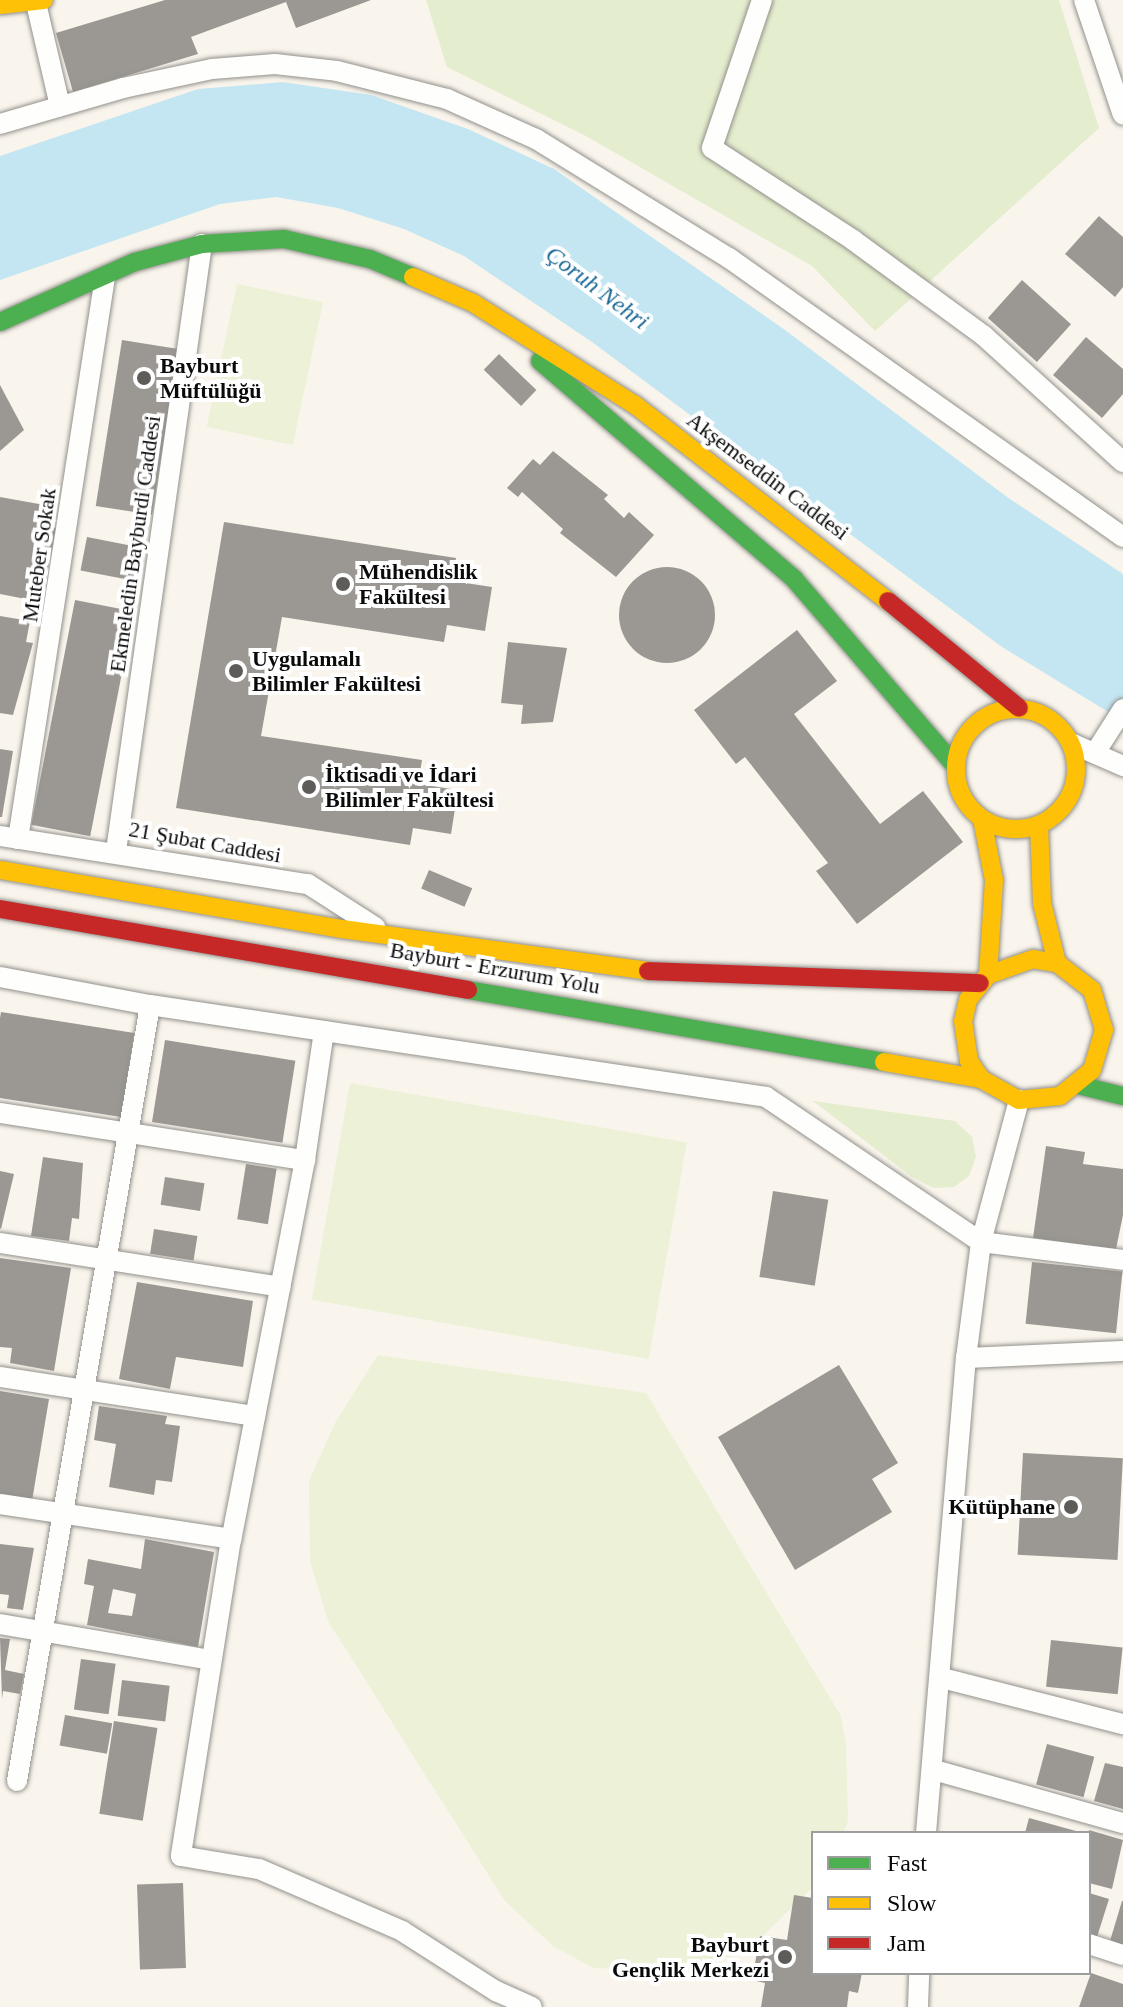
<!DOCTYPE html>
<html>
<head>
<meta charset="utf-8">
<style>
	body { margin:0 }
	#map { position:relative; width:1123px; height:2007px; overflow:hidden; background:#f9f5ec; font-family:"Times New Roman",serif }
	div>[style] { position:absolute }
	.green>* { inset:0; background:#e4edcd }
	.pitch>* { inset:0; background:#edf1d7; transform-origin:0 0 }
	.water>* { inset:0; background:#c4e6f2 }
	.building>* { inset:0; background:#9b9893; transform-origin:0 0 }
	.round { border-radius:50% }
	.roads { filter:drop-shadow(0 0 2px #92908c) drop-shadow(0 0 2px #92908c) }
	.street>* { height:20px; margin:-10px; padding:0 10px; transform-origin:10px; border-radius:10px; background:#fefefc }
	.fast>* { height:18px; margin:-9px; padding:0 9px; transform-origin:9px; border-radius:9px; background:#4caf50 }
	.slow>* { height:18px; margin:-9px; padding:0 9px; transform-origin:9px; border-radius:9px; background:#ffc107 }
	.slow>.ring { margin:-9px; padding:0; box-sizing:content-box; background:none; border:18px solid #ffc107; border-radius:50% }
	.jam>* { height:18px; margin:-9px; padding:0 9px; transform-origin:9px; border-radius:9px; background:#c62828 }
	.dots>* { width:22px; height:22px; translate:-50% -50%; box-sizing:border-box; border:4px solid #fff; border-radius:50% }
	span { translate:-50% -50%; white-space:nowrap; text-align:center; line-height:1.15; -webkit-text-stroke:8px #fff; paint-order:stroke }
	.poi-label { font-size:22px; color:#0a0a0a; font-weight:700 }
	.left { translate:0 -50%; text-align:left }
	.right { translate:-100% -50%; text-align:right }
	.street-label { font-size:22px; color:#0a0a0a }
	.water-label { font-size:24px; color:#196996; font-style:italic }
	.legend { position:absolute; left:811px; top:1831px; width:280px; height:144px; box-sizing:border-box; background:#fff; border:2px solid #9d9d9d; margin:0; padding:10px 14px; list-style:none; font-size:24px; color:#0a0a0a }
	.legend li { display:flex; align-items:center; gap:16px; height:40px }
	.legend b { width:40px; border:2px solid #9d9d9d }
</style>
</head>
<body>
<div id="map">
	<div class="green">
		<i style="clip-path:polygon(426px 0,1059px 0,1099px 128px,875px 331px,812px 266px,586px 136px,447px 67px)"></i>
		<i style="clip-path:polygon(813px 1101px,955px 1121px,972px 1137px,976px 1157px,969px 1176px,954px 1187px,934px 1188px,912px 1177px)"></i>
	</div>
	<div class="pitch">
		<i style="left:237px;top:284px;width:88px;height:146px;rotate:12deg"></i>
		<i style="left:350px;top:1083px;width:342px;height:220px;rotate:10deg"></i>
		<i style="clip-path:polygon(378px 1355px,646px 1393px,841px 1716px,846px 1745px,848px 1821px,843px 1833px,813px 1833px,813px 1887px,749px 1949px,689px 1971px,593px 1968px,553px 1946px,505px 1901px,328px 1621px,310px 1561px,309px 1481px,336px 1421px)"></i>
	</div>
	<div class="water">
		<i style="clip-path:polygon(283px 82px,371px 95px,468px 129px,554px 169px,785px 330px,1007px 497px,1123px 574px,1123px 721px,1002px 647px,592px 342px,464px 256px,404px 229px,338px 208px,276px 197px,220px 204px,0 280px,0 156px,198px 89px)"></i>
	</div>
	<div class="building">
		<i style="clip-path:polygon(165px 0,371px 0,296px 28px,286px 2px,191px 37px,198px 54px,73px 92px,56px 33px)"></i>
		<i style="clip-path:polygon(1099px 216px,1123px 237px,1123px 287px,1115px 297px,1065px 254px)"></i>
		<i style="left:1022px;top:280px;width:66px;height:51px;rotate:42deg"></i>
		<i style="clip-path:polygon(1086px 337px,1123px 369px,1123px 394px,1102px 418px,1053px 375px)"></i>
		<i style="left:122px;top:340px;width:57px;height:168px;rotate:9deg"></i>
		<i style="left:499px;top:354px;width:52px;height:22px;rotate:44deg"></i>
		<i style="clip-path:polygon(0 385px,24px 430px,0 451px)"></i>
		<i style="clip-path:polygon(553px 451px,608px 495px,604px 499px,624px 518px,629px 512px,654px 535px,616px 577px,560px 533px,563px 529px,522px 492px,518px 497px,507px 488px,533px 459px,540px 465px)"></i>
		<i style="clip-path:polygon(0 497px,50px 506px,46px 526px,56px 528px,45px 583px,39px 582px,36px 601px,0 594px)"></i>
		<i style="clip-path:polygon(224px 522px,456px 558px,452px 581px,492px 587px,485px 631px,447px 625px,444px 642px,282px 617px,261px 736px,422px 760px,418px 784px,458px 790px,451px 834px,413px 828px,410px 845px,176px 808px)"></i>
		<i style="left:87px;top:537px;width:57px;height:34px;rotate:11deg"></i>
		<i class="round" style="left:619px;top:567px;width:96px;height:96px"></i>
		<i style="left:75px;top:600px;width:60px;height:229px;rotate:11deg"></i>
		<i style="clip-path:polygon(0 616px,30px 621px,26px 642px,33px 643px,13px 715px,0 713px)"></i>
		<i style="clip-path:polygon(797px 630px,837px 681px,794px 714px,880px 824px,923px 791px,963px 842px,857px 924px,816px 871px,828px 863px,745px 757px,736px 764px,694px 710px)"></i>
		<i style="clip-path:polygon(508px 642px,567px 648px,553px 722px,521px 724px,523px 705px,501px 703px)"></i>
		<i style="clip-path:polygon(0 749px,13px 751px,2px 817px,0 817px)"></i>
		<i style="left:429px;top:870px;width:47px;height:20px;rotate:23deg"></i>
		<i style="left:1px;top:1012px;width:135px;height:85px;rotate:9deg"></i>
		<i style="left:165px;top:1040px;width:132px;height:83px;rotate:9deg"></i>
		<i style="clip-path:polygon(1046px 1146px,1085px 1152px,1083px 1164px,1123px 1169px,1123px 1215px,1116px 1249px,1033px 1238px)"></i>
		<i style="clip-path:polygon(43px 1157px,83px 1163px,79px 1219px,72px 1218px,69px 1241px,31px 1236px)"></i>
		<i style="left:246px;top:1164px;width:31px;height:56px;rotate:9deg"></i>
		<i style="clip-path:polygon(0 1171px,14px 1174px,1px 1229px,0 1228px)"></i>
		<i style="left:165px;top:1177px;width:40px;height:28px;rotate:9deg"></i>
		<i style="left:773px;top:1191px;width:56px;height:87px;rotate:9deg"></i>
		<i style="left:154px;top:1229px;width:44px;height:25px;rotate:9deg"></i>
		<i style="clip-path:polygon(0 1258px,71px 1268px,54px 1371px,10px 1363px,12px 1348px,0 1347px)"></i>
		<i style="left:1032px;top:1262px;width:91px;height:62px;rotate:6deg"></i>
		<i style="clip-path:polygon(137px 1282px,253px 1301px,243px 1367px,176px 1357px,170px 1389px,119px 1379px)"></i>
		<i style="clip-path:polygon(839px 1365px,898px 1463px,872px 1479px,892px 1512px,795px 1570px,718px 1437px)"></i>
		<i style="clip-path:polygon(0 1391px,49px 1399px,32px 1501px,0 1496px)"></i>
		<i style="clip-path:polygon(99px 1406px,167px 1416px,165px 1424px,180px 1426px,172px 1482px,156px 1480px,154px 1495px,109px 1487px,116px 1444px,94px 1440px)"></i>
		<i style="left:1023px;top:1453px;width:100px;height:102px;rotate:3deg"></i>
		<i style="clip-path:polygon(evenodd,145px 1539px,214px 1552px,198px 1647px,87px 1625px,94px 1586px,84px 1584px,88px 1559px,141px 1569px,145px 1539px,113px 1589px,136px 1594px,132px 1616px,108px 1613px,113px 1589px)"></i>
		<i style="clip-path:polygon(0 1544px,34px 1548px,23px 1610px,7px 1608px,9px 1595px,0 1594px)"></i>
		<i style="clip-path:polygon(0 1638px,10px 1639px,5px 1670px,24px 1674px,20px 1694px,3px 1691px,2px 1699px)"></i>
		<i style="left:1051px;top:1640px;width:72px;height:47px;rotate:6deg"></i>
		<i style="left:81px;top:1659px;width:35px;height:51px;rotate:8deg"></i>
		<i style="left:122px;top:1680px;width:48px;height:36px;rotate:7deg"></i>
		<i style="left:65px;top:1715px;width:48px;height:31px;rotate:10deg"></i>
		<i style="left:114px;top:1721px;width:44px;height:94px;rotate:9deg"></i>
		<i style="left:1047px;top:1744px;width:49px;height:42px;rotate:15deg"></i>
		<i style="clip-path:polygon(1105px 1763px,1123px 1767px,1123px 1809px,1094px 1801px)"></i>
		<i style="clip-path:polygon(1029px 1818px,1076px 1831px,1076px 1833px,1025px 1833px)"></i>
		<i style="clip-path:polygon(1089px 1830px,1123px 1840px,1112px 1889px,1089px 1883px)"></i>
		<i style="left:183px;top:1883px;width:85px;height:46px;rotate:88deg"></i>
		<i style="clip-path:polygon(1089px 1893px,1109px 1899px,1097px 1937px,1089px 1934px)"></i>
		<i style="clip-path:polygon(794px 1895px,813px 1898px,813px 1973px,862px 1973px,858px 1993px,849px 1991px,847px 2007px,761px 2007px,765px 1983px,752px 1980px,760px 1936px,787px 1940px)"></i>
		<i style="clip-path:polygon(1122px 1901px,1123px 1901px,1123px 1945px,1110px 1941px)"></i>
		<i style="clip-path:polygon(1091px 1973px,1123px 1984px,1123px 2007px,1079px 2007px)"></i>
	</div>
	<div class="roads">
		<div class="street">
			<i style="left:762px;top:0;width:156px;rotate:108.7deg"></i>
			<i style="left:712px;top:148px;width:168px;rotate:33.1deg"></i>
			<i style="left:853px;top:240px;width:162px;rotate:36.2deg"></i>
			<i style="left:984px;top:336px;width:188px;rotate:42.2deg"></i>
			<i style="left:1084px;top:0;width:121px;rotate:71.3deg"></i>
			<i style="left:36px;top:3px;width:106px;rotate:76.9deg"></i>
			<i style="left:0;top:124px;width:128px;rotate:-16.3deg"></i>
			<i style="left:123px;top:88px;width:91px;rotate:-12.1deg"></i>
			<i style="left:212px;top:69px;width:63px;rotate:-4.5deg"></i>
			<i style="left:275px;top:64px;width:62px;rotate:6.4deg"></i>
			<i style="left:337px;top:71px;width:114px;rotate:14.3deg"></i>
			<i style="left:447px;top:99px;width:98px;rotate:24.2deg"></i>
			<i style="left:536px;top:139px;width:227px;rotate:31.7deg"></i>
			<i style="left:729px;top:258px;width:483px;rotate:35.3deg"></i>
			<i style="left:1073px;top:744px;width:55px;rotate:23.7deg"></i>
			<i style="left:1095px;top:753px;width:52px;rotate:-57.5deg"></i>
			<i style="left:0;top:836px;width:312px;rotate:8.9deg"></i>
			<i style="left:308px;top:884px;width:80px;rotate:32.7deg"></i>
			<i style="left:18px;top:839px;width:569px;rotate:-81.2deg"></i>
			<i style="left:116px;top:851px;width:613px;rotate:-81.94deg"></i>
			<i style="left:0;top:977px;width:153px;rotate:10.6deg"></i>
			<i style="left:150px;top:1005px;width:623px;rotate:8.49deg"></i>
			<i style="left:766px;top:1097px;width:259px;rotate:34deg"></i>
			<i style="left:981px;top:1242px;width:143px;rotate:7.2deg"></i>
			<i style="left:324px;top:1031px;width:130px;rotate:98.4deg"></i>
			<i style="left:305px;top:1160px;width:386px;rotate:101deg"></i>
			<i style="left:231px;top:1539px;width:321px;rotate:99deg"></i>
			<i style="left:181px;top:1856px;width:79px;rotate:9.5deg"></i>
			<i style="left:259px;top:1869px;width:156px;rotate:23.4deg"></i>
			<i style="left:402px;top:1931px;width:112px;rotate:32.6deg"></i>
			<i style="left:496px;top:1991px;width:39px;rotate:24deg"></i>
			<i style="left:0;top:1113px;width:309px;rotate:8.8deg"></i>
			<i style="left:0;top:1243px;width:284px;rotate:8.9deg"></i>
			<i style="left:966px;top:1358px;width:157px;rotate:-2.6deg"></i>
			<i style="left:0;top:1377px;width:258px;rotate:8.7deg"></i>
			<i style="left:0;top:1504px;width:234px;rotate:8.6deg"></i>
			<i style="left:0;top:1624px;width:214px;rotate:9.7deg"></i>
			<i style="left:942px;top:1678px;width:187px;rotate:14.3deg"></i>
			<i style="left:934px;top:1770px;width:196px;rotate:15.7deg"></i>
			<i style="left:17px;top:1781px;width:787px;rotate:-80.27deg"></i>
			<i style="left:926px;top:1833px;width:477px;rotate:-85.2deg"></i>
			<i style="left:966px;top:1358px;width:117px;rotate:-82.6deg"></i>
			<i style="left:981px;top:1242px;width:147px;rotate:-75deg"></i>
			<i style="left:1089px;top:1944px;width:36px;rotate:18deg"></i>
			<i style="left:918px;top:2007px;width:34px;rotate:-88deg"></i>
		</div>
		<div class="fast">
			<i style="left:0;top:322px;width:148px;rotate:-24deg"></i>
			<i style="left:135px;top:262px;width:69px;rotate:-15deg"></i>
			<i style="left:202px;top:244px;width:82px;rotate:-3.5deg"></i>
			<i style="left:284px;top:239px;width:88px;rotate:13.1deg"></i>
			<i style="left:370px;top:259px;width:47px;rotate:22.7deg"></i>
			<i style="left:540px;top:361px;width:335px;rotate:40.6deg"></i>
			<i style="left:794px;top:579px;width:248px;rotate:49.2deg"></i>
			<i style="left:468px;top:990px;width:422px;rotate:9.8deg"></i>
			<i style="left:1078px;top:1085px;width:46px;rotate:13.7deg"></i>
		</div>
		<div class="slow">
			<i style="left:0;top:5px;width:44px;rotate:-6.5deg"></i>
			<i style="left:413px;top:277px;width:65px;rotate:23.4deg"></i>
			<i style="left:473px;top:303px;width:191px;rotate:32.2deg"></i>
			<i style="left:635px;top:405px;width:320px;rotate:37.8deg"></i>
			<i class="ring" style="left:956px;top:709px;width:102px;height:102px"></i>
			<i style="left:982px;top:819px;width:62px;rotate:78.9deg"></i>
			<i style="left:994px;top:880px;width:95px;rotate:93.6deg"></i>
			<i style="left:1039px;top:825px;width:78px;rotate:87.8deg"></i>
			<i style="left:1042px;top:903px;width:62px;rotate:76deg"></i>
			<i style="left:0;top:870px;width:347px;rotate:9.8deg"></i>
			<i style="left:342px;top:929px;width:309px;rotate:7.8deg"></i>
			<i style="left:884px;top:1062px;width:98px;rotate:9.9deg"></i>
			<i style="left:981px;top:1079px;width:43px;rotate:28.9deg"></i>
			<i style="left:1019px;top:1100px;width:41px;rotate:-5.6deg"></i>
			<i style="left:1060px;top:1096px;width:41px;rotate:-39.1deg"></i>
			<i style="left:1092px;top:1070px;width:42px;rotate:-73.3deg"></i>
			<i style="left:1104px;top:1030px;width:42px;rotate:-106.7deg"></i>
			<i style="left:1092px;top:990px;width:44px;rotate:-142.4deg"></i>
			<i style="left:1057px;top:963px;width:24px;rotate:-171deg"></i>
			<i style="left:1033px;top:959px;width:48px;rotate:160.4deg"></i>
			<i style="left:988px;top:975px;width:32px;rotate:129deg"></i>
			<i style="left:968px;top:1000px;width:22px;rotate:103deg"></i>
			<i style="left:963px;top:1021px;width:40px;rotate:81.5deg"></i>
			<i style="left:969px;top:1061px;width:22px;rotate:56deg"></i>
		</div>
		<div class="jam">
			<i style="left:888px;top:601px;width:169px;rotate:39.2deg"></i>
			<i style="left:0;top:909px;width:475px;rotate:9.8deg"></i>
			<i style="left:648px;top:971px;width:332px;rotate:2.1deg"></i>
		</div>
	</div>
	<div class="dots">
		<i style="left:144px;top:378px;background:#5e5c59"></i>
		<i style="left:343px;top:584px;background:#5e5c59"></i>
		<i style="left:236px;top:671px;background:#5e5c59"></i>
		<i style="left:309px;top:787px;background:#5e5c59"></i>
		<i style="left:1071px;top:1507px;background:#5e5c59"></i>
		<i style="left:785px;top:1957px;background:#5e5c59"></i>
	</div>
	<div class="poi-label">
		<span class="left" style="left:160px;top:378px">Bayburt<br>Müftülüğü</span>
		<span class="left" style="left:359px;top:584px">Mühendislik<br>Fakültesi</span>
		<span class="left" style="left:252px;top:671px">Uygulamalı<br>Bilimler Fakültesi</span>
		<span class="left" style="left:325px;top:787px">İktisadi ve İdari<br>Bilimler Fakültesi</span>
		<span class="right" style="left:1055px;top:1507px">Kütüphane</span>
		<span class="right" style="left:769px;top:1957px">Bayburt<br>Gençlik Merkezi</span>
	</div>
	<div class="street-label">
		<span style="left:768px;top:476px;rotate:37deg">Akşemseddin Caddesi</span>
		<span style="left:135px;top:544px;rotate:-82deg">Ekmeledin Bayburdi Caddesi</span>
		<span style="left:39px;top:555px;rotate:-82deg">Muteber Sokak</span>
		<span style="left:205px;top:842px;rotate:10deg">21 Şubat Caddesi</span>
		<span style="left:495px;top:968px;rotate:10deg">Bayburt - Erzurum Yolu</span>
	</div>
	<div class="water-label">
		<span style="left:597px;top:288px;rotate:37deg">Çoruh Nehri</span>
	</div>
	<ul class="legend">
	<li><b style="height:10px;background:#4caf50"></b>Fast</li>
	<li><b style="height:10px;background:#ffc107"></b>Slow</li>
	<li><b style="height:10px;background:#c62828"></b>Jam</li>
	</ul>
</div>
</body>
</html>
